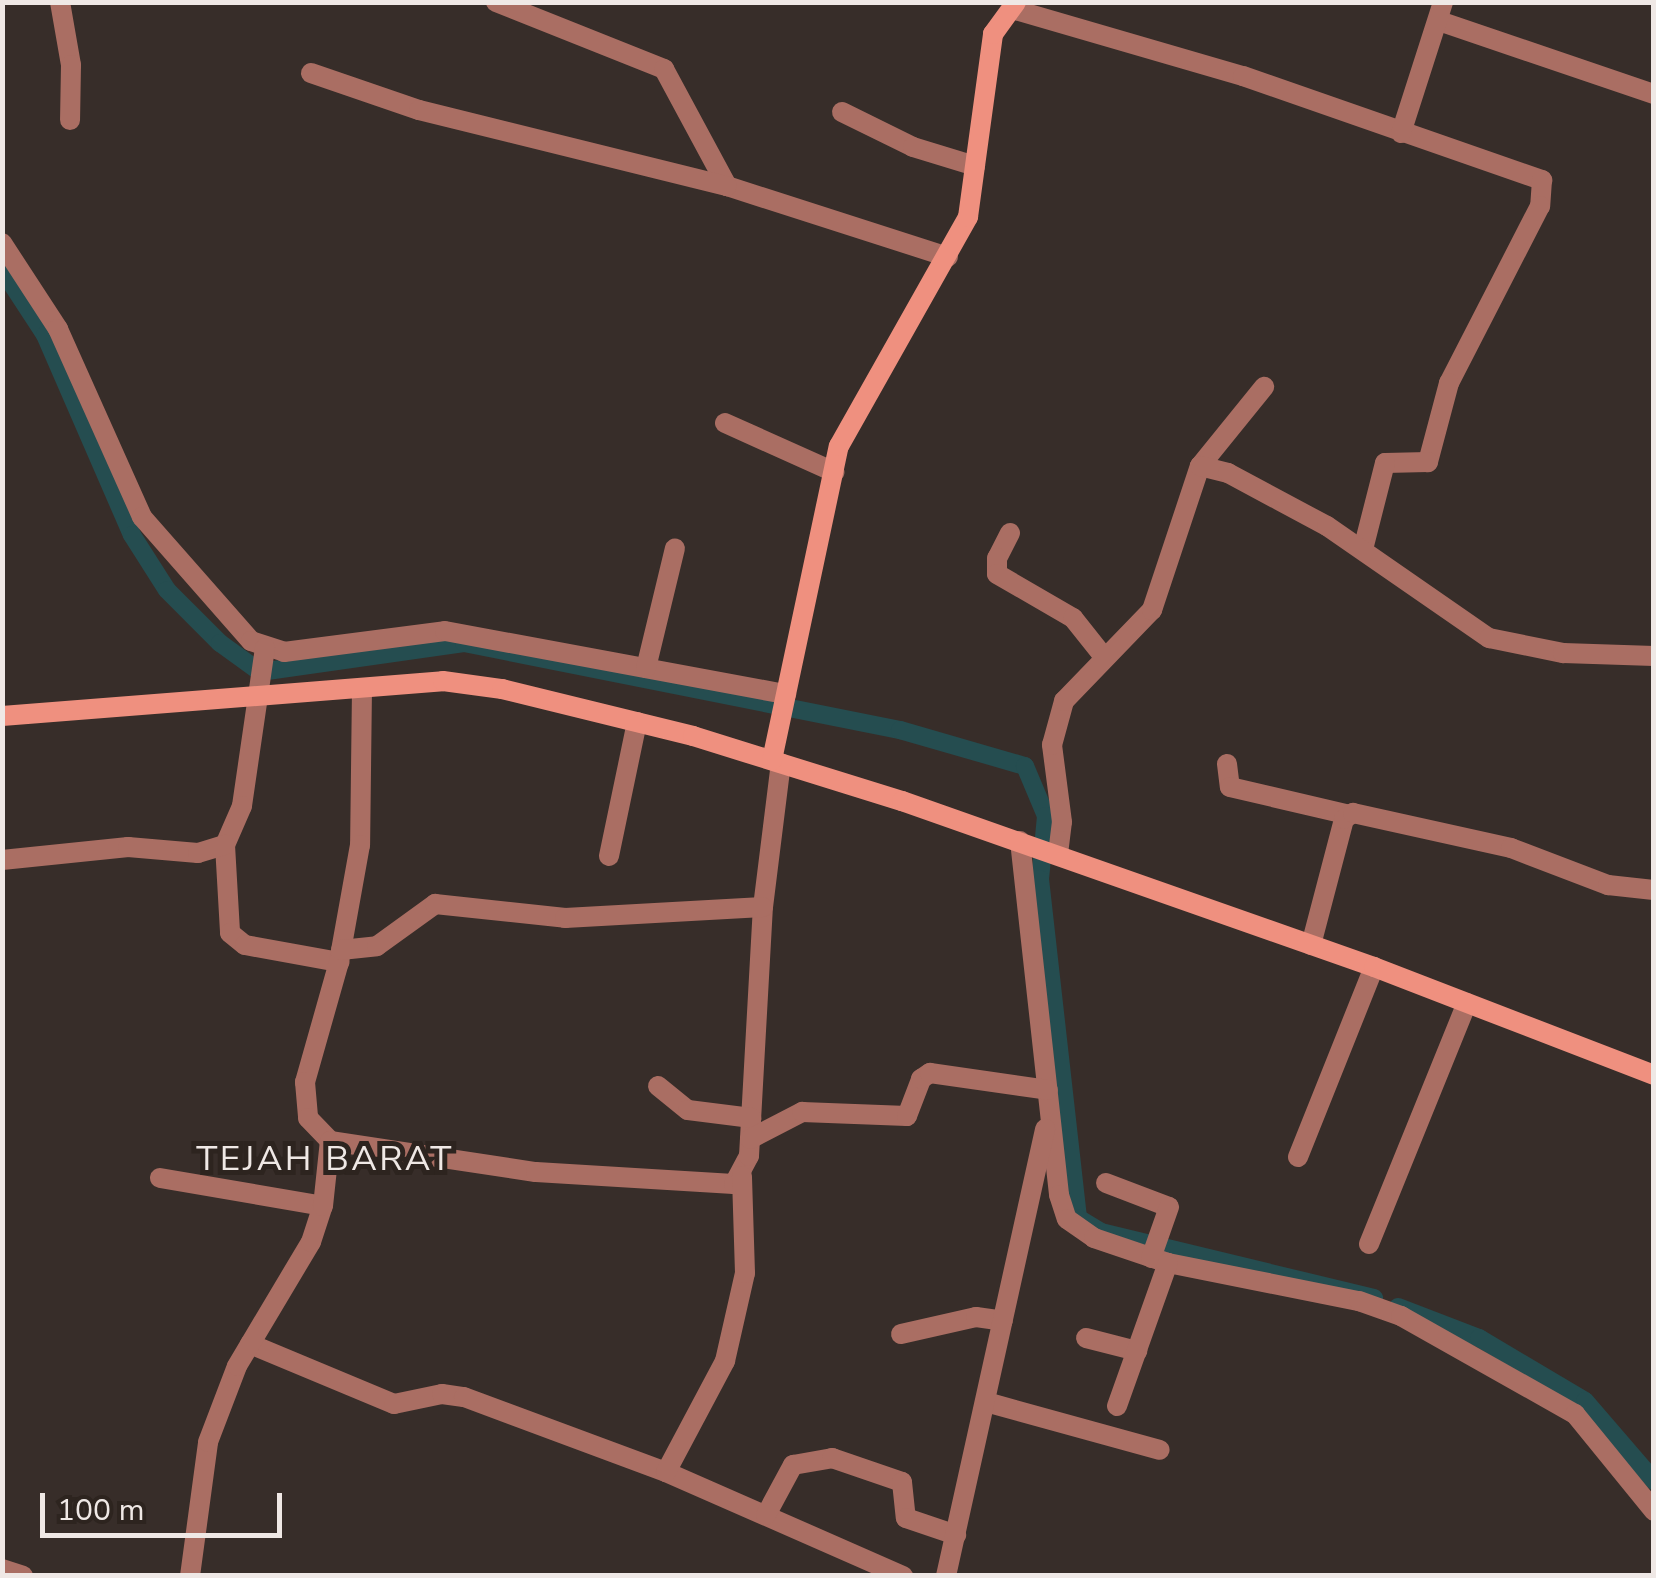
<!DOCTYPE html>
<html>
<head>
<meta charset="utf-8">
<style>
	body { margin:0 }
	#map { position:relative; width:1656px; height:1578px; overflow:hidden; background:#372d29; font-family:"Nunito Sans",sans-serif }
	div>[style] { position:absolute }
	.canal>* { height:18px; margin:-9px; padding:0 9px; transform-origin:9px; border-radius:9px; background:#254d50 }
	.street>* { height:20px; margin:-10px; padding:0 10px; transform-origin:10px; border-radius:10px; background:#aa6e63 }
	.secondary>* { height:20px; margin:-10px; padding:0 10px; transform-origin:10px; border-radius:10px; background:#ef907f }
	span { translate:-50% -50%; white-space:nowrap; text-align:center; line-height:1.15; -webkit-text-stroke:10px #2d241f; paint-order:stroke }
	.quarter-label { font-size:35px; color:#efe8e5; letter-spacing:2.5px }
	.frame { position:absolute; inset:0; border:5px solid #efe8e5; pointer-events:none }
	.scale { position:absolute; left:40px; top:1493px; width:242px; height:45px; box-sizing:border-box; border:5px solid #efe8e5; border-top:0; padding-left:12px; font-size:30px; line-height:35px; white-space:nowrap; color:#efe8e5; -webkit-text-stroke:8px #2d241f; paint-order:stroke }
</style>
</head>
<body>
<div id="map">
	<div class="canal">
		<i style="left:2px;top:269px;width:79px;rotate:56.9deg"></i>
		<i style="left:45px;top:335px;width:218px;rotate:66.5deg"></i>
		<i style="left:132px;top:535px;width:65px;rotate:57.5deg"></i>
		<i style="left:167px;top:590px;width:75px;rotate:45deg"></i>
		<i style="left:220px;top:643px;width:49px;rotate:35.9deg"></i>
		<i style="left:260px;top:672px;width:206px;rotate:-8.1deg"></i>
		<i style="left:464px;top:643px;width:445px;rotate:11.3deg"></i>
		<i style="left:900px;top:730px;width:130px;rotate:16.1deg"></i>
		<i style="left:1025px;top:766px;width:54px;rotate:67.2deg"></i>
		<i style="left:1046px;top:816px;width:63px;rotate:95.4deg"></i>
		<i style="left:1040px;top:879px;width:341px;rotate:83.6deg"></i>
		<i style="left:1078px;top:1218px;width:27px;rotate:31deg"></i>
		<i style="left:1101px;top:1232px;width:281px;rotate:13.6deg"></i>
		<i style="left:1398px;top:1307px;width:87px;rotate:20.9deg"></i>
		<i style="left:1479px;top:1338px;width:123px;rotate:30.7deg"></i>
		<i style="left:1585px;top:1401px;width:106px;rotate:49.2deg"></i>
	</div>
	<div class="street">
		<i style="left:60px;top:2px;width:64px;rotate:80.1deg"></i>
		<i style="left:71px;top:65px;width:55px;rotate:91deg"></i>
		<i style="left:496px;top:2px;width:181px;rotate:21.7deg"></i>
		<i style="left:664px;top:69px;width:133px;rotate:61.7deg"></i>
		<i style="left:727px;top:186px;width:232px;rotate:17.8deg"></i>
		<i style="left:1012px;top:9px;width:241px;rotate:16.2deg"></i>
		<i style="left:1243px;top:76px;width:317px;rotate:19.2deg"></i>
		<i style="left:1542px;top:180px;width:26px;rotate:94deg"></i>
		<i style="left:1540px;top:206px;width:199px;rotate:117.2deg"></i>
		<i style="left:1449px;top:383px;width:82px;rotate:104.9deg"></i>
		<i style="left:1428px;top:462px;width:43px;rotate:178.7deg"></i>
		<i style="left:1385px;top:463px;width:89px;rotate:104.3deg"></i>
		<i style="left:1439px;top:21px;width:227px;rotate:18.8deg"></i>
		<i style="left:311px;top:73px;width:114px;rotate:18.9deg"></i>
		<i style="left:419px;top:110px;width:317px;rotate:13.9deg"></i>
		<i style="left:842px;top:112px;width:79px;rotate:26.2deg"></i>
		<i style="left:913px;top:147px;width:65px;rotate:17deg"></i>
		<i style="left:1401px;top:133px;width:138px;rotate:-72.2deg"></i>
		<i style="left:2px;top:243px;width:103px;rotate:56.9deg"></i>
		<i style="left:58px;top:329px;width:206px;rotate:65.9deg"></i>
		<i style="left:142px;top:517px;width:165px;rotate:48.7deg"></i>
		<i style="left:251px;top:641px;width:35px;rotate:18deg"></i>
		<i style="left:284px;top:652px;width:162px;rotate:-7.4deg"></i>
		<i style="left:445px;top:631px;width:347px;rotate:10.5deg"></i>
		<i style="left:725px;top:423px;width:120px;rotate:24.2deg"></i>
		<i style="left:1200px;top:466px;width:102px;rotate:-51deg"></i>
		<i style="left:1010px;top:533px;width:28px;rotate:117deg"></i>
		<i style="left:997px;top:558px;width:16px;rotate:90deg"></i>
		<i style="left:997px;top:574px;width:88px;rotate:30.1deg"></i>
		<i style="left:1073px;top:618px;width:50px;rotate:51.5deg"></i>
		<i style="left:265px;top:648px;width:160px;rotate:98.3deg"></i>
		<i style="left:242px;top:806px;width:43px;rotate:113.6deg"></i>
		<i style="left:225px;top:845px;width:88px;rotate:86.7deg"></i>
		<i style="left:230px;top:933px;width:19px;rotate:39deg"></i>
		<i style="left:245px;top:945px;width:96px;rotate:10.3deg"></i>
		<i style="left:646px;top:668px;width:123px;rotate:-76.4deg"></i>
		<i style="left:362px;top:688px;width:157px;rotate:90.7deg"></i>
		<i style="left:360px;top:845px;width:119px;rotate:100.2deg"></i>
		<i style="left:339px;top:962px;width:125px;rotate:105.8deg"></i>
		<i style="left:305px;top:1082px;width:36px;rotate:85deg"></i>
		<i style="left:308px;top:1118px;width:32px;rotate:46deg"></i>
		<i style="left:330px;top:1141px;width:208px;rotate:8.6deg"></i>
		<i style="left:536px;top:1172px;width:198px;rotate:3.5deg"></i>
		<i style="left:734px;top:1184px;width:32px;rotate:-62deg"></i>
		<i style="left:749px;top:1156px;width:249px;rotate:-86.8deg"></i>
		<i style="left:763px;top:907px;width:145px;rotate:-82.9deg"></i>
		<i style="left:1227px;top:764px;width:23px;rotate:83deg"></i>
		<i style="left:1230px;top:787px;width:122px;rotate:13.2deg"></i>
		<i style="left:1020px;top:841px;width:356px;rotate:83.7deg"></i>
		<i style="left:1059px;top:1195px;width:25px;rotate:72deg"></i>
		<i style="left:1067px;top:1219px;width:33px;rotate:35deg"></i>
		<i style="left:1094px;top:1238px;width:78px;rotate:18.7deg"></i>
		<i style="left:1168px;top:1263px;width:195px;rotate:11.3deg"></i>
		<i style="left:1359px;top:1301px;width:45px;rotate:19.7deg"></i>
		<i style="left:1401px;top:1316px;width:200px;rotate:29.4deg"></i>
		<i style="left:1575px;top:1414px;width:125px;rotate:50.8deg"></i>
		<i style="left:1058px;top:854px;width:32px;rotate:-83deg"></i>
		<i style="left:1062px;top:822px;width:78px;rotate:-97.4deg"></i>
		<i style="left:1052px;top:745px;width:46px;rotate:-74.7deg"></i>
		<i style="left:1064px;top:701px;width:127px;rotate:-46deg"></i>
		<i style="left:1152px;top:610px;width:152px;rotate:-71.6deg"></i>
		<i style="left:1200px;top:466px;width:29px;rotate:14deg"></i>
		<i style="left:1228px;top:473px;width:112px;rotate:28.2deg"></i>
		<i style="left:1327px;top:526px;width:197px;rotate:34.7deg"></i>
		<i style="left:1489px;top:638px;width:76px;rotate:11.5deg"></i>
		<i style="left:1563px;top:653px;width:91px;rotate:1.9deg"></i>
		<i style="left:609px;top:856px;width:137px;rotate:-78.2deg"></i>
		<i style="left:2px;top:860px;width:127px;rotate:-5.9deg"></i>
		<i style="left:128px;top:847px;width:70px;rotate:4.9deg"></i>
		<i style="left:198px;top:853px;width:28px;rotate:-17deg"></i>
		<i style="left:1311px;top:945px;width:130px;rotate:-75.3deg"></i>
		<i style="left:1344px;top:819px;width:11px;rotate:-34deg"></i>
		<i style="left:1353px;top:813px;width:162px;rotate:12.5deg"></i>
		<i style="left:1511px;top:848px;width:104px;rotate:20.9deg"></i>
		<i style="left:1608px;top:885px;width:46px;rotate:6.2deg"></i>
		<i style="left:341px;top:950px;width:36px;rotate:-6deg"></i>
		<i style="left:377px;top:946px;width:72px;rotate:-35.9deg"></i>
		<i style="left:435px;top:904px;width:131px;rotate:6.1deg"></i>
		<i style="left:565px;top:918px;width:198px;rotate:-3.2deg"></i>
		<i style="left:658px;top:1086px;width:38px;rotate:39deg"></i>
		<i style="left:688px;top:1110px;width:64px;rotate:7.2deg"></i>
		<i style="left:750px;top:1139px;width:59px;rotate:-27.4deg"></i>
		<i style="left:802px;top:1112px;width:105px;rotate:2.2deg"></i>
		<i style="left:907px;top:1116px;width:40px;rotate:-69deg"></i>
		<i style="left:921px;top:1079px;width:11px;rotate:-34deg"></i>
		<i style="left:930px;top:1073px;width:119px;rotate:8.2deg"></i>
		<i style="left:1298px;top:1157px;width:205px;rotate:-68.2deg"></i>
		<i style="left:160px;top:1178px;width:165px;rotate:9.7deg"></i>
		<i style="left:1106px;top:1183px;width:67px;rotate:20.9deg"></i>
		<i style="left:1169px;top:1207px;width:54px;rotate:109.4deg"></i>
		<i style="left:1369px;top:1244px;width:260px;rotate:-67.9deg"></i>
		<i style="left:901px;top:1334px;width:77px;rotate:-12.8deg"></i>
		<i style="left:976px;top:1317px;width:27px;rotate:8deg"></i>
		<i style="left:1086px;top:1338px;width:53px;rotate:14.3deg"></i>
		<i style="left:250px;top:1344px;width:156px;rotate:22.6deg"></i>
		<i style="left:394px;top:1404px;width:49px;rotate:-11.8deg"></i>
		<i style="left:442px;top:1394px;width:22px;rotate:8deg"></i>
		<i style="left:464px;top:1397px;width:215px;rotate:20.4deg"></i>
		<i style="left:666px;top:1472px;width:259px;rotate:23.7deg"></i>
		<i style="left:986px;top:1402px;width:180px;rotate:15.4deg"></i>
		<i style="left:1117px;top:1406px;width:152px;rotate:-70.4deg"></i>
		<i style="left:666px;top:1472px;width:126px;rotate:-62deg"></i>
		<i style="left:725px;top:1361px;width:90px;rotate:-77.2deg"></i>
		<i style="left:745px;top:1273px;width:97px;rotate:-91.8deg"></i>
		<i style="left:766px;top:1515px;width:57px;rotate:-61.6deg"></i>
		<i style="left:793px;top:1465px;width:40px;rotate:-10deg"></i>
		<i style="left:832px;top:1458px;width:74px;rotate:18.9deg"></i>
		<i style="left:902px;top:1482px;width:36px;rotate:84deg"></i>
		<i style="left:906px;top:1518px;width:53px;rotate:18.8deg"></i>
		<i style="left:2px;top:1569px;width:22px;rotate:18deg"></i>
		<i style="left:190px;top:1576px;width:135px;rotate:-82.3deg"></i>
		<i style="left:208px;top:1442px;width:81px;rotate:-69.1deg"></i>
		<i style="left:237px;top:1366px;width:144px;rotate:-59.2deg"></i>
		<i style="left:311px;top:1242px;width:38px;rotate:-72deg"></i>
		<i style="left:323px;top:1206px;width:65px;rotate:-83.9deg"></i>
		<i style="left:946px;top:1576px;width:458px;rotate:-77.5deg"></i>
	</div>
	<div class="secondary">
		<i style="left:2px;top:716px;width:442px;rotate:-4.5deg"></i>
		<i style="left:443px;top:681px;width:60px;rotate:7.7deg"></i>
		<i style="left:502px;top:689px;width:197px;rotate:13.8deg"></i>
		<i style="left:693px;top:736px;width:219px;rotate:17.3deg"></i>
		<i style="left:902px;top:801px;width:500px;rotate:19.38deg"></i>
		<i style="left:1374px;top:967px;width:300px;rotate:21.1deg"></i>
		<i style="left:772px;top:760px;width:321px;rotate:-78deg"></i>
		<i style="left:839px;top:446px;width:263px;rotate:-60.6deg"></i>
		<i style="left:968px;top:217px;width:185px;rotate:-82.2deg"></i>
		<i style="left:993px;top:34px;width:39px;rotate:-54deg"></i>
	</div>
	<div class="quarter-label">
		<span style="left:325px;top:1159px">TEJAH BARAT</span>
	</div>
	<div class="frame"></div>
	<div class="scale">100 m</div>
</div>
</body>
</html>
